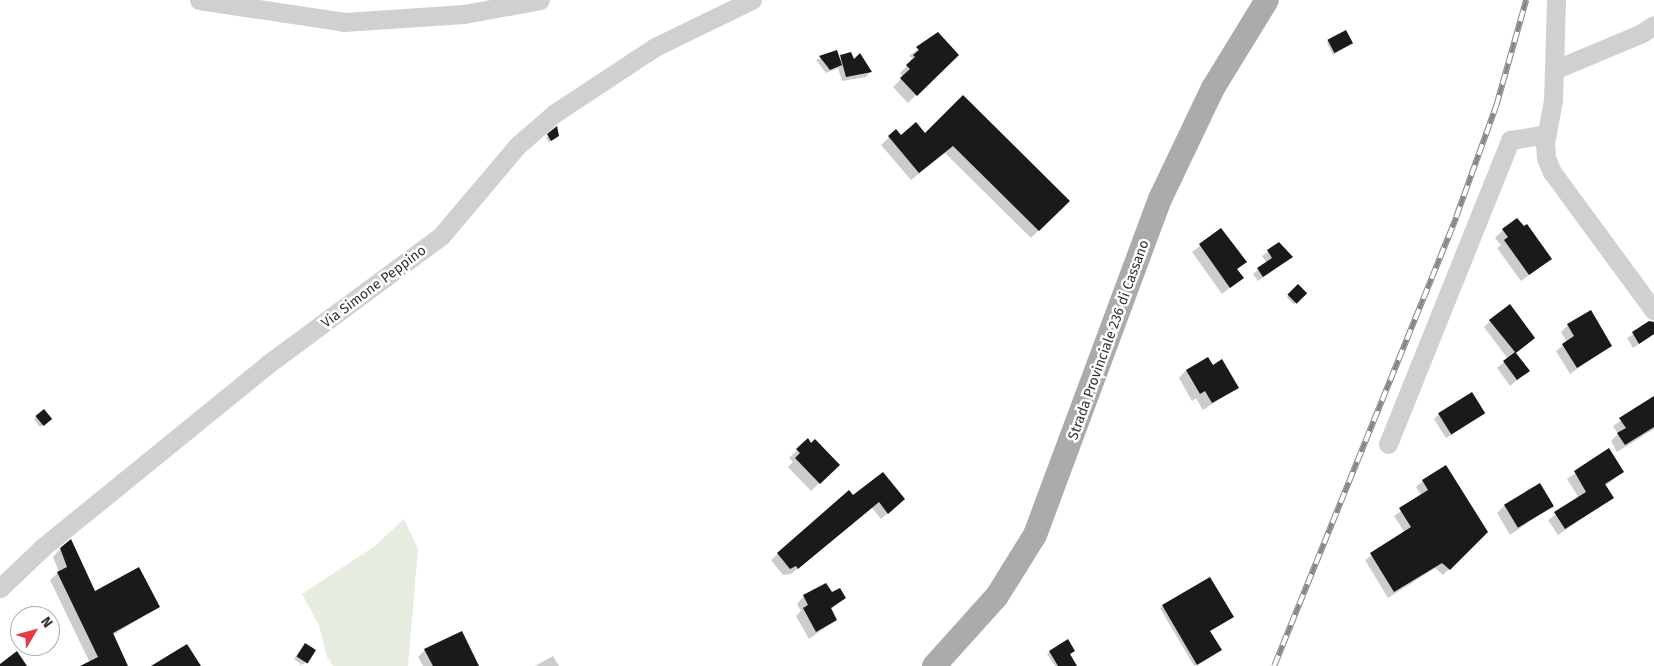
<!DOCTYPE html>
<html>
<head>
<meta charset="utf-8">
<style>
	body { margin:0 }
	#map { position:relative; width:1654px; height:666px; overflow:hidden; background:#fff; font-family:"Fira Sans",sans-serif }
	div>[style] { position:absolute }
	.green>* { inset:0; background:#e6ecdf }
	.shadow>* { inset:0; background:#0003; transform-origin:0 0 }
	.building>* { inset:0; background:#1a1a1a; transform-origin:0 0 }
	.minor>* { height:19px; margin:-9.5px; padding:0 9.5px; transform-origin:9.5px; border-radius:9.5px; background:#d0d0d0 }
	.major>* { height:24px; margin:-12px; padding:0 12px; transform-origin:12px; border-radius:12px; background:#ababab }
	.rail>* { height:5.5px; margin-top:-2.75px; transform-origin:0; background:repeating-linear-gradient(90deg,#fff 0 11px,#888 0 22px); box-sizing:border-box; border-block:1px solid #888 }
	span { translate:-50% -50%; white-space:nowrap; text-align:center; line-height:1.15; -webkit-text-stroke:5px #fff; paint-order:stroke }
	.street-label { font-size:14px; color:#333 }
	.north { position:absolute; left:10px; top:606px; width:50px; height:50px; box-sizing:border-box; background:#fff; border:1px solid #adadad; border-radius:50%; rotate:53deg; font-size:14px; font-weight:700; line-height:20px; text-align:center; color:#333 }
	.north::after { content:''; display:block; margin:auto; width:18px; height:22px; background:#e63946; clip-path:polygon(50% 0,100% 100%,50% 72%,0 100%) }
</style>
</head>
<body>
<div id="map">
	<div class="green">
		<i style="clip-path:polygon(404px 519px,418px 549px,408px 666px,333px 666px,327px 657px,319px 625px,302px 594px,375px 546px)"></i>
	</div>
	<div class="shadow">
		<i style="clip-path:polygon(938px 34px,957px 55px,908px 103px,893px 87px,903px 77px,900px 73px,908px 65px,912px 58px,909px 56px)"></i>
		<i style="clip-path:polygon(1329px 41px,1352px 43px,1333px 55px,1327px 43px)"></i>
		<i style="clip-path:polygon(836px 52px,838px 59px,850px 53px,853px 61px,870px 72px,866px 77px,842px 81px,838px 68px,826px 73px,816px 60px)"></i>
		<i style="clip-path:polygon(963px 97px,1068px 201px,1031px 238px,945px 153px,911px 180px,881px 145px,896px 131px,901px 137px,925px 135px)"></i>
		<i style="clip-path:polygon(556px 129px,556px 138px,549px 142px,546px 138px)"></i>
		<i style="clip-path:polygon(1221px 230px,1245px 262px,1236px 270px,1242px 278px,1222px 294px,1192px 252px)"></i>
		<i style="clip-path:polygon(1503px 230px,1550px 259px,1521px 281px,1497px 248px,1501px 245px,1495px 238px)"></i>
		<i style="clip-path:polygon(1279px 244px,1292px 257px,1258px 281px,1253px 274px,1267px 263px,1262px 256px)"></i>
		<i style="left:1298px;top:286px;width:10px;height:16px;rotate:45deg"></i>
		<i style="clip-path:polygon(1490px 321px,1534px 338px,1515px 353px,1528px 371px,1510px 386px,1497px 368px,1508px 359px,1484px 327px)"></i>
		<i style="clip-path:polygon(1652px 323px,1654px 334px,1633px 348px,1627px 338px)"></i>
		<i style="clip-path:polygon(1568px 325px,1610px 346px,1570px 374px,1556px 351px,1567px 342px,1561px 332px)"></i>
		<i style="clip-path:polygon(1212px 366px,1237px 388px,1203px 410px,1196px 398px,1192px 401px,1179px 378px,1186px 370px)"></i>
		<i style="clip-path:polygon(1654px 398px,1654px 429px,1617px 452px,1611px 441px,1618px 434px,1613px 426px)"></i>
		<i style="clip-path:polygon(1484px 413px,1446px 438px,1434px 419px,1439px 414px)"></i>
		<i style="clip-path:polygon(36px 417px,48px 421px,40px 427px,34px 419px)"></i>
		<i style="clip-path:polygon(808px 440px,838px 465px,811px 491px,788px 467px,793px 462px,789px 458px)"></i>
		<i style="clip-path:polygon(1609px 450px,1623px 472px,1605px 486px,1612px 498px,1558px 535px,1548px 520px,1579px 498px,1567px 479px)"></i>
		<i style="clip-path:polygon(1423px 481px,1487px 532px,1443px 575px,1435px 568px,1388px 598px,1365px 560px,1405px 533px,1394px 516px,1422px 496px,1416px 487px)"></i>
		<i style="clip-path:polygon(849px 491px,853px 497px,904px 499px,881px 519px,872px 508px,791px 574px,783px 575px,771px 560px)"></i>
		<i style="clip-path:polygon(1504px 506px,1552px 506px,1510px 535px,1497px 513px)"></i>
		<i style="clip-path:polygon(60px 549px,94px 593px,158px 607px,113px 635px,127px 666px,86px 666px,90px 663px,50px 580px,59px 572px,53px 557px)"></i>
		<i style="clip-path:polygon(1210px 578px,1209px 631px,1218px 652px,1194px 666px,1160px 608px)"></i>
		<i style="clip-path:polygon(831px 594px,844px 598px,830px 610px,836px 620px,809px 639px,796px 616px,801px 611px,797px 604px,804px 596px)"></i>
		<i style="clip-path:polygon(1068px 641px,1074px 651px,1069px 655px,1076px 666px,1055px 666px,1047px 654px)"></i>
		<i style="clip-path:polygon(303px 646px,305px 663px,299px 666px,301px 664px,294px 659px)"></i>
		<i style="clip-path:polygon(425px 650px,474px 666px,423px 666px,418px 657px)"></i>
		<i style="clip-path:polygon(553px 656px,559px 666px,535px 666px)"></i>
	</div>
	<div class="building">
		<i style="left:1346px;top:30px;width:15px;height:21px;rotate:62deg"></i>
		<i style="clip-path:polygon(938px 32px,959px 55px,917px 96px,900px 78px,910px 69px,906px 65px,915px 57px,913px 55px,919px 50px,916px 47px)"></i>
		<i style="clip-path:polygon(837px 50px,842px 65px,830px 70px,819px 56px)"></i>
		<i style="clip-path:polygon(851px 52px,854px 59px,860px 53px,872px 72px,846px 77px,840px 55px)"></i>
		<i style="clip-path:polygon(963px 95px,1070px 201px,1039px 231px,953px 146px,919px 173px,888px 136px,896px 129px,901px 135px,916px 122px,925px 133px)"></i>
		<i style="clip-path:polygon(557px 126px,559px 136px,551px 141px,547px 134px)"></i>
		<i style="clip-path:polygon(1517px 218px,1524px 226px,1527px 224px,1552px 259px,1529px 275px,1504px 240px,1508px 237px,1502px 229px)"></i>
		<i style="clip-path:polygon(1221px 228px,1247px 262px,1237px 269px,1244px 278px,1230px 288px,1199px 244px)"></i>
		<i style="clip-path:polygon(1279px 242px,1293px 257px,1263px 277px,1257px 268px,1272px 258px,1267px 250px)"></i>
		<i style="left:1298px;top:284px;width:13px;height:15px;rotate:45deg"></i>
		<i style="clip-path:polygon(1510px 304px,1535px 338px,1516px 353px,1530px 371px,1517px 380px,1503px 361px,1515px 352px,1489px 320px)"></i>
		<i style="clip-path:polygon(1591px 310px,1612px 346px,1577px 368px,1562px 344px,1574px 336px,1567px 324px)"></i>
		<i style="clip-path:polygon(1649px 321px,1654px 322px,1654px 334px,1639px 344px,1632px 332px)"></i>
		<i style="clip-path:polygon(1208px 357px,1213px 365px,1222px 359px,1239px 388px,1212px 403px,1205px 391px,1200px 394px,1186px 370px)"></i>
		<i style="left:1472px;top:392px;width:25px;height:40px;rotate:58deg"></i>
		<i style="clip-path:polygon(1654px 396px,1654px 427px,1625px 445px,1617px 433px,1626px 428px,1619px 418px)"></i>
		<i style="left:44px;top:409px;width:13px;height:11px;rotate:51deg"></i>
		<i style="clip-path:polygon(808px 438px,811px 443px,815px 439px,840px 465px,820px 484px,795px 458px,800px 453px,796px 449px)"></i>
		<i style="clip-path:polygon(1609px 448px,1624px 472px,1605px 484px,1614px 498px,1565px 529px,1554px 512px,1586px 492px,1574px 471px)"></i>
		<i style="clip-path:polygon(1446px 465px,1488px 532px,1450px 570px,1442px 563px,1394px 592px,1370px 553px,1411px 527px,1399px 508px,1428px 490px,1422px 480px)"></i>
		<i style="clip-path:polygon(883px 472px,905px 499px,888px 514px,879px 502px,798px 569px,796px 566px,790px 569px,777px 553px,849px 490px,853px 495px)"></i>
		<i style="left:1540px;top:483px;width:27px;height:42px;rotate:59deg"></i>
		<i style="clip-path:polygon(71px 539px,95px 591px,139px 567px,160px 607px,113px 633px,128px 666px,80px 666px,98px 657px,57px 572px,67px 567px,60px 548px)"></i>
		<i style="clip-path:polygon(1210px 577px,1234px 617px,1210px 631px,1222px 650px,1197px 665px,1162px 605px)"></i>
		<i style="clip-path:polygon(826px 583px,832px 592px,840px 588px,846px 598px,831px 608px,837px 620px,816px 632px,803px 608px,808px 605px,803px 595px)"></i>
		<i style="clip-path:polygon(462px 631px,479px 666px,433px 666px,424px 649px)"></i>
		<i style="clip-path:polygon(1068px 639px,1075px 651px,1070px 654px,1077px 666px,1058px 666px,1049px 651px)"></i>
		<i style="left:305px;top:643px;width:13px;height:16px;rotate:32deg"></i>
		<i style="clip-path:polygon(187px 644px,201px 666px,151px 666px)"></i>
		<i style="clip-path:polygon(17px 651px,27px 666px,0 666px,0 664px)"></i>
	</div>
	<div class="minor">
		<i style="left:199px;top:0;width:147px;rotate:8.6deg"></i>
		<i style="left:344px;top:22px;width:120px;rotate:-3.8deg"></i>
		<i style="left:464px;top:14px;width:77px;rotate:-10.4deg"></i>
		<i style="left:1556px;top:0;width:100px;rotate:91.7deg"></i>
		<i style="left:1553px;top:100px;width:44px;rotate:100.5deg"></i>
		<i style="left:1545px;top:143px;width:15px;rotate:86deg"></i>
		<i style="left:1546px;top:158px;width:15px;rotate:67deg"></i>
		<i style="left:1552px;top:172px;width:172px;rotate:53.7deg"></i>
		<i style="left:1554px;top:70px;width:95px;rotate:-22.8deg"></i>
		<i style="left:1642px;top:33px;width:14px;rotate:-34deg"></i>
		<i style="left:1388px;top:444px;width:328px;rotate:-68.1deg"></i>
		<i style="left:1510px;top:140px;width:37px;rotate:-9deg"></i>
		<i style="left:0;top:588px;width:59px;rotate:-43.6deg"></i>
		<i style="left:43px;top:547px;width:290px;rotate:-39.1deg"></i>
		<i style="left:268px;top:364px;width:215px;rotate:-36.5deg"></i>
		<i style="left:441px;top:236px;width:119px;rotate:-49.8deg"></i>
		<i style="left:518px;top:145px;width:49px;rotate:-40.9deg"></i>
		<i style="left:555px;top:113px;width:120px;rotate:-33.4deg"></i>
		<i style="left:655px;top:47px;width:108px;rotate:-25.9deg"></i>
	</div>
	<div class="major">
		<i style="left:934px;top:666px;width:94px;rotate:-48deg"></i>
		<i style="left:997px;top:596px;width:72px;rotate:-58.1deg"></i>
		<i style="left:1035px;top:535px;width:358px;rotate:-69.6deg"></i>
		<i style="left:1160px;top:199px;width:123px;rotate:-64.5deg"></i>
		<i style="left:1213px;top:88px;width:103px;rotate:-58.5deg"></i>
	</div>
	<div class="rail">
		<i style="left:1274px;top:666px;width:484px;rotate:-67.9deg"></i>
		<i style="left:1456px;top:217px;width:118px;rotate:-70.2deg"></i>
		<i style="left:1496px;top:106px;width:110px;rotate:-74.2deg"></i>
	</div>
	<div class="street-label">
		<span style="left:374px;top:287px;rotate:-37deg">Via Simone Peppino</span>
		<span style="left:1109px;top:340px;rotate:-70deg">Strada Provinciale 236 di Cassano</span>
	</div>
	<div class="north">N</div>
</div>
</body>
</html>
